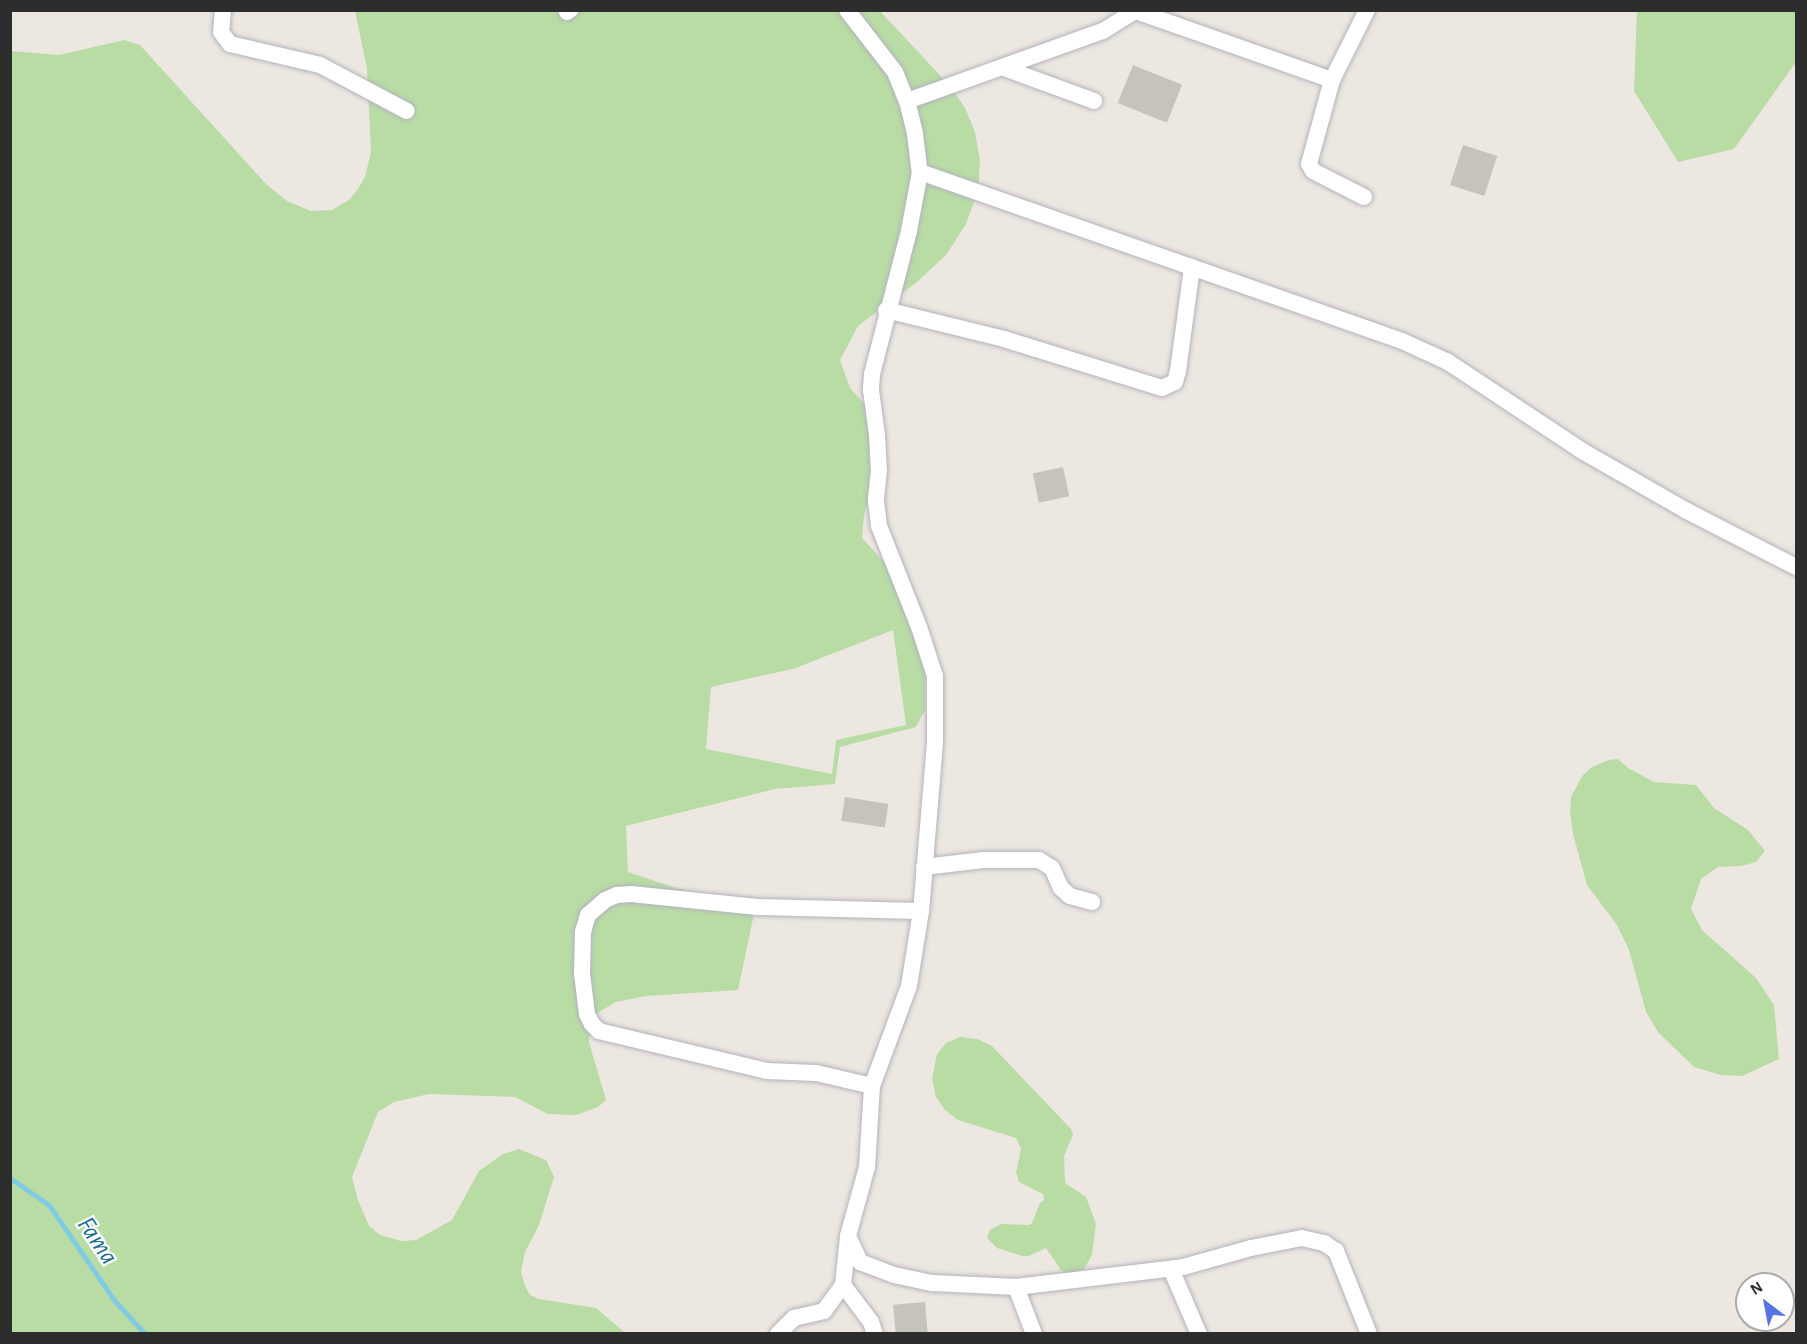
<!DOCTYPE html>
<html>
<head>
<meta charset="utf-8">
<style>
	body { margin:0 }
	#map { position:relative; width:1807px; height:1344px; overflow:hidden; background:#ede7e1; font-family:"Alegreya Sans",sans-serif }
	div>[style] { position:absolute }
	.green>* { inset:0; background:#b9dca5 }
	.stream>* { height:5px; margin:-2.5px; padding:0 2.5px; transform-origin:2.5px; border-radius:2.5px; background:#81cbe1 }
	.building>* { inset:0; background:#c6c2bc; transform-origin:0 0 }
	.roads { filter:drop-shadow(0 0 2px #b2b3bb) drop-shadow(0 0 2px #b2b3bb) }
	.minor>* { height:16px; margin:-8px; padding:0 8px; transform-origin:8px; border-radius:8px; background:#fff }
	span { translate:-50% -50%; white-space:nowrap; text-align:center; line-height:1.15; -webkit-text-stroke:4.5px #fff; paint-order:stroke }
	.water-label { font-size:26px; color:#1e6c90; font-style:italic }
	.frame { position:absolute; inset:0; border:12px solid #2d2d2d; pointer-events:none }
	.north { position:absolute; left:1735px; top:1272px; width:60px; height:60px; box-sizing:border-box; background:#fff; border:2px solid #ababab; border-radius:50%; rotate:328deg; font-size:16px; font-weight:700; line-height:24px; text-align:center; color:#2d2d2d }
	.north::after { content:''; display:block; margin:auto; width:21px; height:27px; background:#5574e5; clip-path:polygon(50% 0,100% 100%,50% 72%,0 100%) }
</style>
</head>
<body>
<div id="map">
	<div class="green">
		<i style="clip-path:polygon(evenodd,355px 11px,880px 11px,950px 86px,965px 108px,975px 132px,980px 161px,978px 191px,966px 224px,946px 255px,917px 282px,858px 326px,840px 360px,850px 388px,868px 408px,873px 486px,864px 515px,862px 538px,896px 575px,925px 639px,925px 710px,916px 727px,840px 747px,835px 784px,775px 789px,626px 826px,628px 872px,754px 914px,738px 990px,646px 996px,616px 1002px,599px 1012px,590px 1025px,589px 1042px,606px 1100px,598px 1107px,576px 1115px,548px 1114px,515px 1097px,429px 1094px,394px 1102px,378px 1112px,352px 1177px,358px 1200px,369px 1226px,380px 1235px,401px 1241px,416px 1240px,452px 1220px,479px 1171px,503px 1154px,519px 1149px,546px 1160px,554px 1177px,539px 1225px,525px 1252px,521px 1272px,525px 1286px,530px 1295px,539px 1299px,596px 1308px,625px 1333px,11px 1334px,11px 51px,59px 55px,124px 40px,140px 45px,266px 184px,287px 201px,311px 211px,332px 210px,349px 200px,358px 189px,365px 177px,371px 152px,367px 69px,355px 11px,893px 630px,906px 725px,836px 740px,832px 774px,706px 749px,711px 687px,793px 669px,893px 630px)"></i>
		<i style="clip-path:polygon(1637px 11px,1796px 11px,1796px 62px,1734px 149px,1678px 162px,1634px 91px)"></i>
		<i style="clip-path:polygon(1618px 759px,1628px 768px,1654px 782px,1696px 785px,1714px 808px,1748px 830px,1765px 851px,1756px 862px,1741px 866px,1718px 867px,1701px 879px,1691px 909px,1702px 930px,1756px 978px,1774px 1005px,1779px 1059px,1742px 1076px,1721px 1075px,1694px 1067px,1658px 1032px,1646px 1012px,1629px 950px,1617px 925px,1587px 885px,1573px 834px,1570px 811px,1571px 797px,1582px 776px,1592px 767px,1609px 760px)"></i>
		<i style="clip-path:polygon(960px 1037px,977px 1039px,992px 1046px,1071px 1129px,1073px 1135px,1064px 1156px,1065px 1183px,1086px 1197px,1096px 1224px,1092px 1255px,1084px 1269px,1071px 1274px,1061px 1270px,1046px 1248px,1029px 1256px,1022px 1256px,997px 1248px,987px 1238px,990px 1230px,1001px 1224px,1029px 1225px,1032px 1223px,1040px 1203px,1044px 1200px,1043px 1194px,1019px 1182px,1016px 1172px,1021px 1149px,1016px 1138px,958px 1120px,945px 1110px,936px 1097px,932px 1078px,937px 1054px,946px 1043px)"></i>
	</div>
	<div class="stream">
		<i style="left:10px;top:1178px;width:47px;rotate:34.7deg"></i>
		<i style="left:49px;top:1205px;width:115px;rotate:55.6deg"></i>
		<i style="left:114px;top:1300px;width:46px;rotate:47.6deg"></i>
	</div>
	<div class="building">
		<i style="left:1133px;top:65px;width:53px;height:41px;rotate:22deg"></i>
		<i style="left:1463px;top:145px;width:36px;height:42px;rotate:18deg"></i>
		<i style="left:1063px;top:467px;width:30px;height:31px;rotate:78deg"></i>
		<i style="left:845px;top:797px;width:44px;height:24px;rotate:9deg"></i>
		<i style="left:925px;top:1302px;width:32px;height:32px;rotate:85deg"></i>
	</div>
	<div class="roads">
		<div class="minor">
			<i style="left:223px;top:10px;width:22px;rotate:95deg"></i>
			<i style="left:221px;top:32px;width:15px;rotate:53deg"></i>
			<i style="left:230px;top:44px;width:92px;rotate:13.1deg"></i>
			<i style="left:320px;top:65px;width:98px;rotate:27.9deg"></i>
			<i style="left:847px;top:10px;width:78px;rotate:52.3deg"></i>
			<i style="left:895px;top:72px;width:31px;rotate:68deg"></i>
			<i style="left:907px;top:101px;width:34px;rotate:76deg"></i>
			<i style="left:915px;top:134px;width:38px;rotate:83deg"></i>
			<i style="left:920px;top:172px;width:60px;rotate:100.6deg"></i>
			<i style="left:909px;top:231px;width:148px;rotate:104.5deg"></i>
			<i style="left:872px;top:374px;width:16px;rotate:94deg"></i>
			<i style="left:871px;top:390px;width:45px;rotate:82.4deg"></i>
			<i style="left:877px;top:435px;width:35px;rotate:87deg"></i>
			<i style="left:879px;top:470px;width:31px;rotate:96deg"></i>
			<i style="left:876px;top:501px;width:25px;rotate:83deg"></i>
			<i style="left:879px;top:526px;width:109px;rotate:68.4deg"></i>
			<i style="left:919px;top:627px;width:52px;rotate:71.9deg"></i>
			<i style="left:935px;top:676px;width:66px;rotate:90deg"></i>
			<i style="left:935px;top:742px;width:170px;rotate:94.7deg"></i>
			<i style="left:921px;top:911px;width:76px;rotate:99.1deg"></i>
			<i style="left:909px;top:986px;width:107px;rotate:110.3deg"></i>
			<i style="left:872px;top:1086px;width:81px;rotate:93.5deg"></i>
			<i style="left:867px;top:1167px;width:72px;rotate:105.4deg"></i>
			<i style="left:848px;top:1236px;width:29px;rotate:65deg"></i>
			<i style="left:860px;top:1262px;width:36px;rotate:21deg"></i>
			<i style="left:894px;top:1275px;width:40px;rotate:12deg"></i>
			<i style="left:933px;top:1283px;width:83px;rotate:2.8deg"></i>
			<i style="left:1016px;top:1287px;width:168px;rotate:-6.8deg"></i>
			<i style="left:1183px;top:1267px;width:71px;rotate:-15.6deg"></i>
			<i style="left:1251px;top:1248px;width:52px;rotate:-11.1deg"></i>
			<i style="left:1302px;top:1238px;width:23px;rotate:13deg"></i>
			<i style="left:1324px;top:1243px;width:14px;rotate:34deg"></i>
			<i style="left:1336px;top:1251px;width:89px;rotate:68.3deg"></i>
			<i style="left:1136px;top:11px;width:208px;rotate:19.4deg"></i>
			<i style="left:567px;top:12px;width:4px;rotate:-34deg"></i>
			<i style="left:1004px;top:68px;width:96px;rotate:20.1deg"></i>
			<i style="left:907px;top:101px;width:208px;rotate:-19.7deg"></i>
			<i style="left:1103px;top:31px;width:40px;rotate:-32deg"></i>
			<i style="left:920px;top:172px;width:511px;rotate:19.32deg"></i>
			<i style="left:1402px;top:341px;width:51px;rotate:24.5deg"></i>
			<i style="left:1448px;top:362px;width:163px;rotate:33.5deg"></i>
			<i style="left:1584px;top:452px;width:119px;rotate:29.8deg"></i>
			<i style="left:1687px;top:511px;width:123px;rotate:27.2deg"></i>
			<i style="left:1364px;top:197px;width:57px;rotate:-153deg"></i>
			<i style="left:1313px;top:171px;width:8px;rotate:-120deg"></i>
			<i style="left:1309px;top:164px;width:87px;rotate:-74.7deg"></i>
			<i style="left:1332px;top:80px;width:78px;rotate:-63.4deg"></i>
			<i style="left:886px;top:310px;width:122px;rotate:13.8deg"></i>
			<i style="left:1004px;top:339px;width:165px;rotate:17.2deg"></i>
			<i style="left:1162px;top:388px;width:14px;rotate:-25deg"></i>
			<i style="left:1175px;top:382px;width:11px;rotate:-75deg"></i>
			<i style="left:1178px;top:371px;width:105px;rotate:-82.3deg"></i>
			<i style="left:924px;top:867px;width:60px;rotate:-6.7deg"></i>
			<i style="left:984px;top:860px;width:55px"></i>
			<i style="left:1039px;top:860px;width:15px;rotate:32deg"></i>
			<i style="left:1052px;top:868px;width:22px;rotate:66deg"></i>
			<i style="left:1061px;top:888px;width:12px;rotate:42deg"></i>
			<i style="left:1070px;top:896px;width:23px;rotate:15deg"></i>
			<i style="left:872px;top:1086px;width:57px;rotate:-166.9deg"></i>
			<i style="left:816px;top:1073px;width:49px;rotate:-177.7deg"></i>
			<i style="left:767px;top:1071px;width:173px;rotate:-166.6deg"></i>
			<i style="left:599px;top:1031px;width:10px;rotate:-135deg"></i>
			<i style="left:592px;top:1024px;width:11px;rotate:-117deg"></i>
			<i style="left:587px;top:1014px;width:39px;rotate:-97deg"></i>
			<i style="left:582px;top:975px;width:43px;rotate:-88.7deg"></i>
			<i style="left:583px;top:932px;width:18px;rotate:-74deg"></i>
			<i style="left:588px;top:915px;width:23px;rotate:-41deg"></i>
			<i style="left:605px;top:900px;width:13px;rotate:-23deg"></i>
			<i style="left:617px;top:895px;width:14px;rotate:-4deg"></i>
			<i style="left:631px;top:894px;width:127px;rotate:5.9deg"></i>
			<i style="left:757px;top:907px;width:164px;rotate:1.4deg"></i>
			<i style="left:1171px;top:1269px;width:71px;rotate:66.7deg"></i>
			<i style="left:843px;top:1285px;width:46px;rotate:52.9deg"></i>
			<i style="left:871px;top:1322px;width:13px;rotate:72deg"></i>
			<i style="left:1016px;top:1287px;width:50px;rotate:69deg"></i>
			<i style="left:778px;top:1334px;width:23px;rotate:-45deg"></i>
			<i style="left:794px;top:1318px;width:31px;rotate:-13deg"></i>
			<i style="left:824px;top:1311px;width:32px;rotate:-54deg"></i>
			<i style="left:843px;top:1285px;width:48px;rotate:-84.1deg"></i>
		</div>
	</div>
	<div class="water-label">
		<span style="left:97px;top:1241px;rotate:56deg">Fama</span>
	</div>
	<div class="frame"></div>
	<div class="north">N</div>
</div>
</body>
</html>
